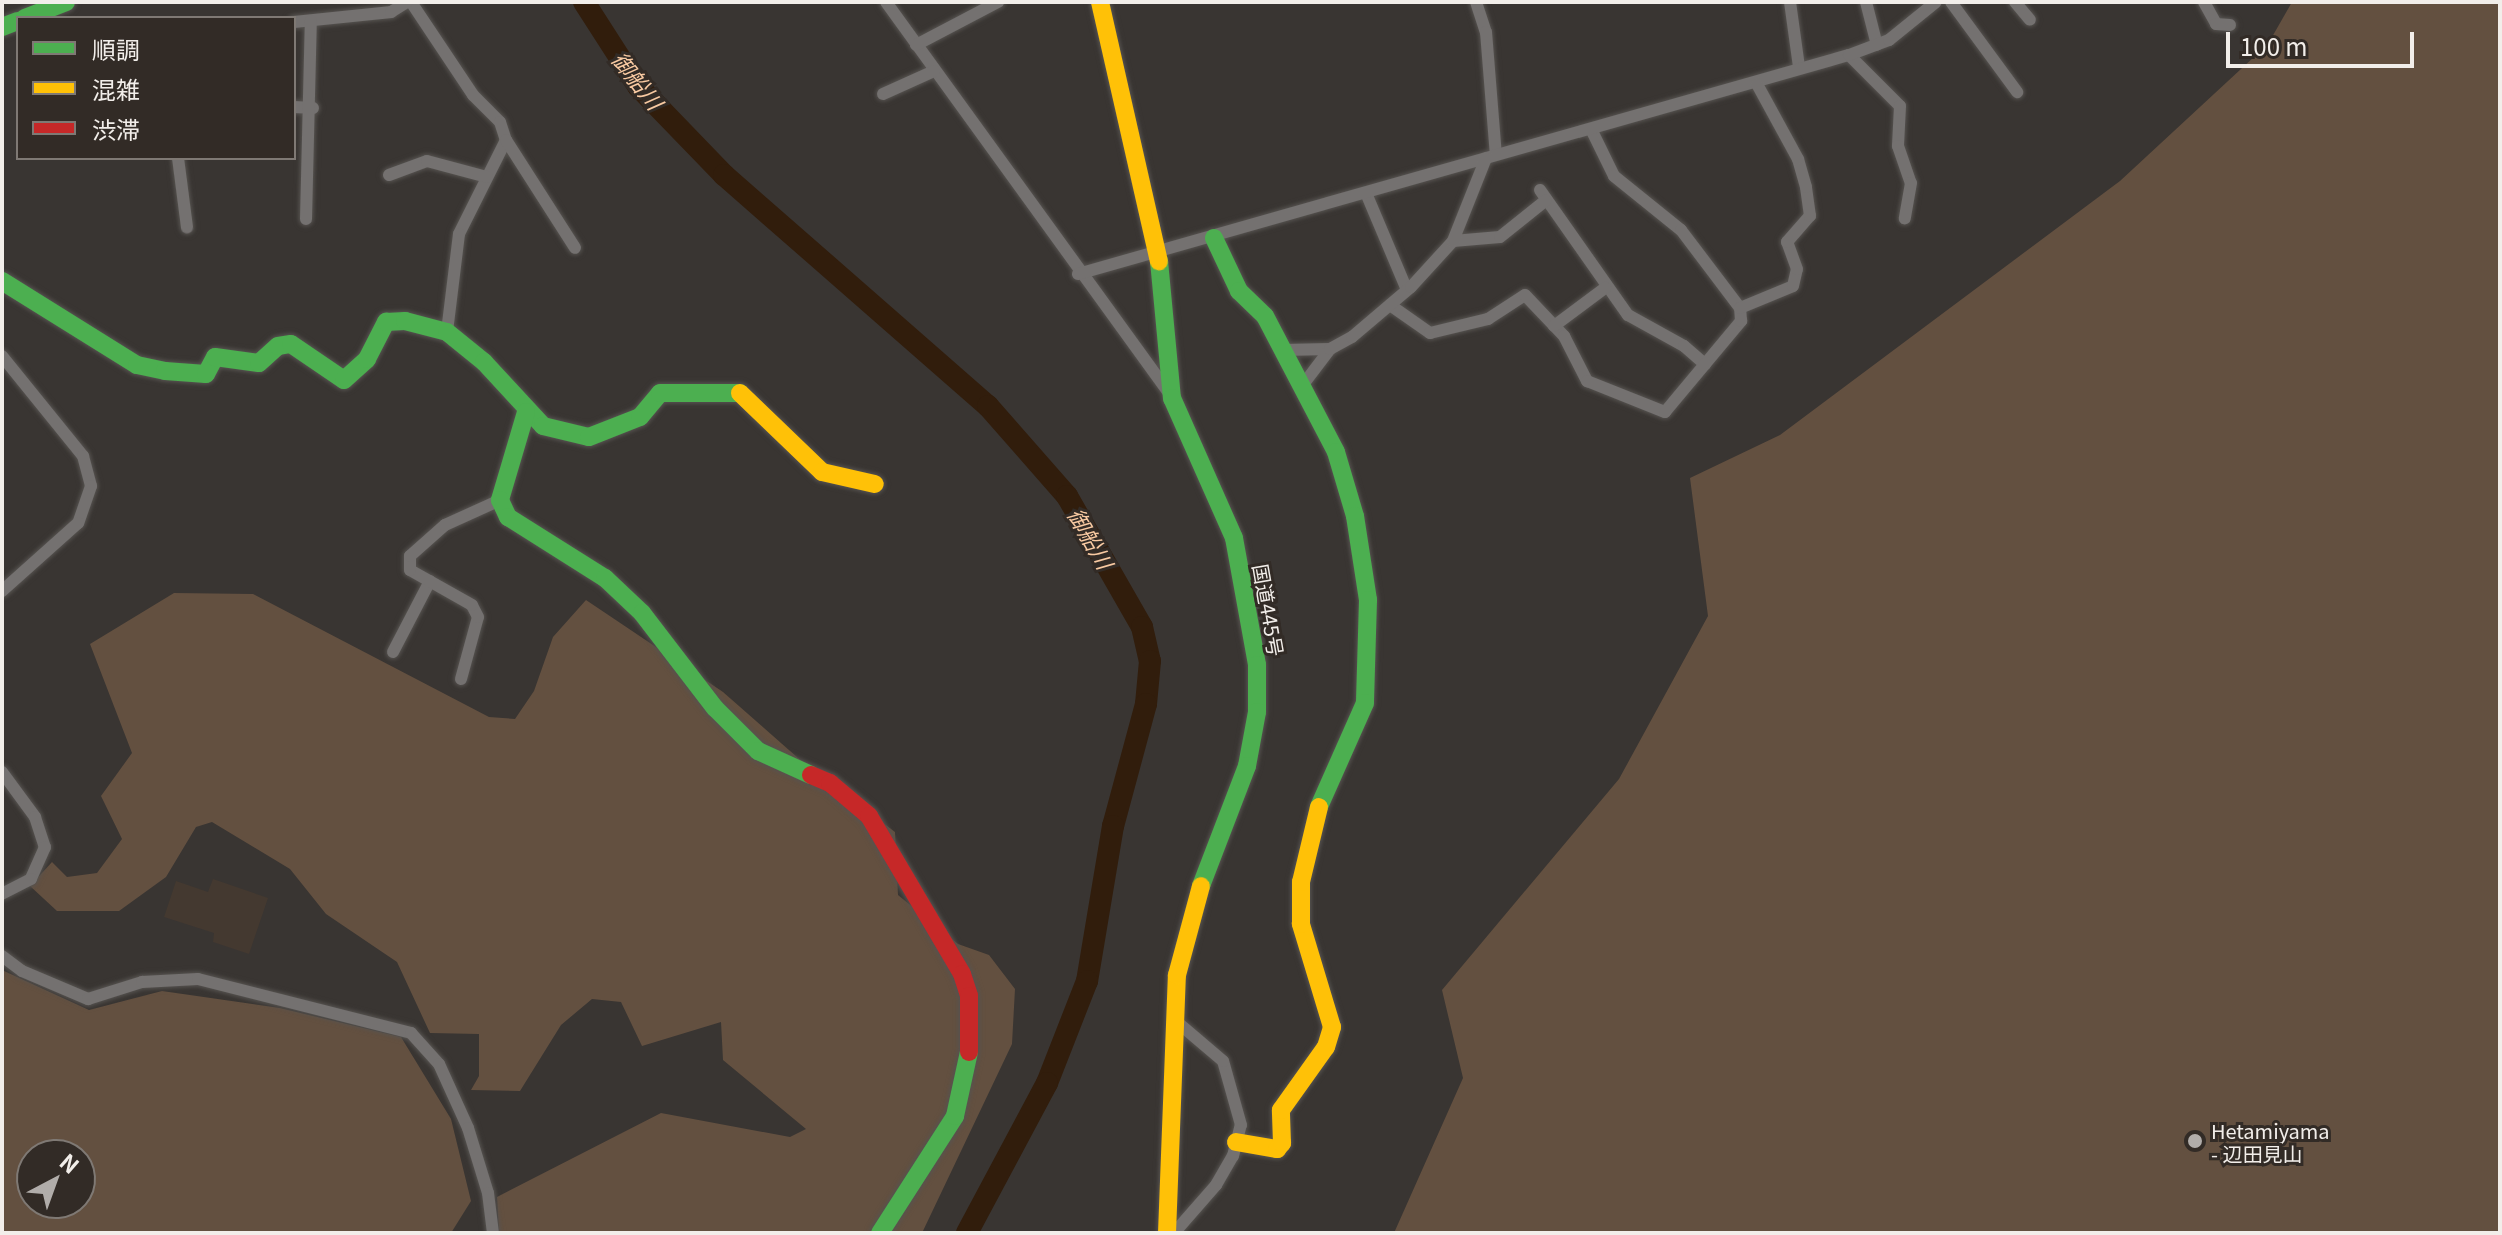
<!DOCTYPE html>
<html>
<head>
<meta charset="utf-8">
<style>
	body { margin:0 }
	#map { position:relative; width:2502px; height:1235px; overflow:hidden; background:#393532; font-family:Georgia,"Noto Sans JP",serif }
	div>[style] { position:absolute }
	.built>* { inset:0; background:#443930 }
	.green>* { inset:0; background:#635040 }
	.river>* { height:22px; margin:-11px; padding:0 11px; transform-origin:11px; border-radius:11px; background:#311d0c }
	.roads { filter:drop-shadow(0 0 2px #565350) drop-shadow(0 0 2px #565350) }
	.street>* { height:12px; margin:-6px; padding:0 6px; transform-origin:6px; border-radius:6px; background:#747170 }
	.fast>* { height:18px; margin:-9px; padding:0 9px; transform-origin:9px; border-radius:9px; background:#4caf50 }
	.slow>* { height:18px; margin:-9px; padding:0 9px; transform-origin:9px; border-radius:9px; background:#ffc107 }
	.jam>* { height:18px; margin:-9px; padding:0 9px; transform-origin:9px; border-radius:9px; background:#c62828 }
	.dots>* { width:22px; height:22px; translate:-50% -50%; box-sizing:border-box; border:4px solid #322b26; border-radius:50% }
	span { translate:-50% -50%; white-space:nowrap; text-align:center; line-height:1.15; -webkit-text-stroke:6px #322b26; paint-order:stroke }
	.street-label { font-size:20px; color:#f2eeea }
	.poi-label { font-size:20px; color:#f2eeea }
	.left { translate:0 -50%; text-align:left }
	.water-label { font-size:22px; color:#f9caa2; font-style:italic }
	.frame { position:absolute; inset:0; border:4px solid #f2eeea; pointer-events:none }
	.legend { position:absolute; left:16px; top:16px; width:280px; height:144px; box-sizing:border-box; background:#322b26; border:2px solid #7f7974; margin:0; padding:10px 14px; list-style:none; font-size:24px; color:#f2eeea }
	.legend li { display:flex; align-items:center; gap:16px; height:40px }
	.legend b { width:40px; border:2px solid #7f7974 }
	.north { position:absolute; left:16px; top:1139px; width:80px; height:80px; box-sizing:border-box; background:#322b26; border:2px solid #7f7974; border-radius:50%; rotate:41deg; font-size:22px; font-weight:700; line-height:32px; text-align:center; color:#f2eeea }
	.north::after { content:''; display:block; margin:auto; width:28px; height:36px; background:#b1adaa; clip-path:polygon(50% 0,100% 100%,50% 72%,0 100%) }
	.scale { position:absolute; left:2226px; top:32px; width:188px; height:36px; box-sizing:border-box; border:4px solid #f2eeea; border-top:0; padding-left:10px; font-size:24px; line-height:28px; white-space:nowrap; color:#f2eeea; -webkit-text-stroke:6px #322b26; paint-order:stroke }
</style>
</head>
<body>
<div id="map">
	<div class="built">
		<i style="clip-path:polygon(213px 879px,268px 898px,249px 954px,213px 942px,214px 933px,164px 917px,176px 881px,208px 892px)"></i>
	</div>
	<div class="green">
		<i style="clip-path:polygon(2292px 2px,2500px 2px,2500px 1233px,1394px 1233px,1463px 1078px,1442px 990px,1619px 779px,1708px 616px,1690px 478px,1780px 435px,2120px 181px,2268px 44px)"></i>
		<i style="clip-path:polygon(174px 593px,253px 594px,489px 717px,515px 719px,534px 691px,553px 637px,586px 600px,723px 692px,798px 758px,895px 832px,898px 895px,958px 944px,989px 955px,1015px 989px,1012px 1044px,922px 1233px,499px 1233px,497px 1197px,661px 1113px,790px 1137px,806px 1129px,723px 1060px,721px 1022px,642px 1046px,621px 1002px,592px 999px,561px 1025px,520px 1091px,471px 1090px,479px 1076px,479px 1034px,430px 1033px,397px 962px,326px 914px,290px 869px,212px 822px,196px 827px,166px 877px,119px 911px,57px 911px,30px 886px,52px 862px,67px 877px,97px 873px,122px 839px,101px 796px,132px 753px,90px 644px)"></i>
		<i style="clip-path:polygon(evenodd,2px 970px,89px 1010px,162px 991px,280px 1008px,401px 1037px,451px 1119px,471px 1201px,451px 1233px,2px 1233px,2px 970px,32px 1155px,80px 1155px,80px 1203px,32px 1203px,32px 1155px)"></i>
	</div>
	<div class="river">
		<i style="left:584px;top:2px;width:100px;rotate:57.3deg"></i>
		<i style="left:638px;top:86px;width:124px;rotate:46deg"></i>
		<i style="left:724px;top:175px;width:351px;rotate:41.2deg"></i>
		<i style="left:988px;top:406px;width:120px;rotate:48.7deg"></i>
		<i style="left:1067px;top:496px;width:151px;rotate:60.2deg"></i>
		<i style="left:1142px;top:627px;width:35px;rotate:77deg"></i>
		<i style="left:1150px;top:661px;width:43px;rotate:95.3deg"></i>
		<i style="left:1146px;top:704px;width:126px;rotate:105.1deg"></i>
		<i style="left:1113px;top:826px;width:157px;rotate:99.5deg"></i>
		<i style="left:1087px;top:981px;width:110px;rotate:111.4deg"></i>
		<i style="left:1047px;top:1083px;width:170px;rotate:118.1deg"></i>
	</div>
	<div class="roads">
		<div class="street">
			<i style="left:411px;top:2px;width:112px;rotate:56.3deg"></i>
			<i style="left:473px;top:95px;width:38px;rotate:45deg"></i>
			<i style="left:500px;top:122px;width:19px;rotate:72deg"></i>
			<i style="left:506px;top:140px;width:105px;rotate:116.6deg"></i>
			<i style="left:459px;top:234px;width:99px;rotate:97deg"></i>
			<i style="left:886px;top:2px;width:481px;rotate:54.1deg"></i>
			<i style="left:1476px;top:2px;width:32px;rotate:72deg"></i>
			<i style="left:1486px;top:32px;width:123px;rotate:85.4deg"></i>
			<i style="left:1790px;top:2px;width:66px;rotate:82.1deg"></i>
			<i style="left:1866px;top:2px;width:44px;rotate:75.7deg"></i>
			<i style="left:1951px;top:2px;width:112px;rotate:53.7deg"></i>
			<i style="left:2015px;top:2px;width:23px;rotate:50deg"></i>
			<i style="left:2204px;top:2px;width:25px;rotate:61deg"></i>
			<i style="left:2216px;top:24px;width:14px;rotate:4deg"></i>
			<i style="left:294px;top:22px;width:98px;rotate:-5.9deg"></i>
			<i style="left:391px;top:12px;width:19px;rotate:-32deg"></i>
			<i style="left:916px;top:45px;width:93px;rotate:-27.7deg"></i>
			<i style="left:1849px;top:55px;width:72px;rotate:45deg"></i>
			<i style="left:1900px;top:106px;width:40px;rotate:92.9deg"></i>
			<i style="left:1898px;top:146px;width:39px;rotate:71deg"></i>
			<i style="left:1911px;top:183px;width:36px;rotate:100deg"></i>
			<i style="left:883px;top:94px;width:56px;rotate:-24.3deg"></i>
			<i style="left:294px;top:107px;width:19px;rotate:3deg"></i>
			<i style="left:1592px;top:131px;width:50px;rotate:63.9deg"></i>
			<i style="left:1614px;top:176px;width:86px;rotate:38.9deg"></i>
			<i style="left:1681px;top:230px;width:98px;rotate:52.9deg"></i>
			<i style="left:506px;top:140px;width:128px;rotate:57.4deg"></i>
			<i style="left:178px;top:158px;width:70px;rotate:82.6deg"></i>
			<i style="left:389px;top:175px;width:40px;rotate:-20.2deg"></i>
			<i style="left:427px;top:161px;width:62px;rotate:14.9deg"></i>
			<i style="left:1540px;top:190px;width:153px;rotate:54.9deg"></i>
			<i style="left:1628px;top:315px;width:64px;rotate:29deg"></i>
			<i style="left:1684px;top:346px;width:28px;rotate:41deg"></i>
			<i style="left:1366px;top:193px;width:105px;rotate:67.1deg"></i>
			<i style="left:306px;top:219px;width:198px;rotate:-88.6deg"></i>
			<i style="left:1453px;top:241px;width:47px;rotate:-4.9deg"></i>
			<i style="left:1500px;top:237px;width:58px;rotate:-38.7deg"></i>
			<i style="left:1078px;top:274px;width:801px;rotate:-15.86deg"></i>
			<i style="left:1849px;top:55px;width:43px;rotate:-20.6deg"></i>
			<i style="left:1889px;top:40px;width:60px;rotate:-39deg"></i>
			<i style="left:1390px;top:305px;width:49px;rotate:35deg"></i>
			<i style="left:1430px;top:333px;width:60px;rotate:-13.6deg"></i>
			<i style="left:1488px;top:319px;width:44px;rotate:-33deg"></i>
			<i style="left:1525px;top:295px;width:57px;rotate:46.4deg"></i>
			<i style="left:1564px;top:336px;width:51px;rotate:62.9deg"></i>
			<i style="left:1587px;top:381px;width:84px;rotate:21.7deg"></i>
			<i style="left:1665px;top:412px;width:119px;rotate:-50.1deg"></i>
			<i style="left:1741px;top:321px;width:13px;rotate:-94deg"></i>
			<i style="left:1740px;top:308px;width:57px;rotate:-22.5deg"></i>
			<i style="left:1793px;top:286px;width:17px;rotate:-77deg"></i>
			<i style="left:1797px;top:269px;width:29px;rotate:-110deg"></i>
			<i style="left:1787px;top:242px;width:35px;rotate:-49deg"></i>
			<i style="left:1810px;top:216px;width:29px;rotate:-98deg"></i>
			<i style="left:1806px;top:187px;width:29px;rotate:-106deg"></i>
			<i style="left:1798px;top:159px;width:85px;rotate:-118.7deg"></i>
			<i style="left:1554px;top:326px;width:64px;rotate:-36.7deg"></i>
			<i style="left:1283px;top:350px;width:47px;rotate:-1.2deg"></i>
			<i style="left:2px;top:356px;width:129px;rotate:51deg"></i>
			<i style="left:83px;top:456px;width:31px;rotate:75deg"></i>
			<i style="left:91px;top:486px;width:39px;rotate:109deg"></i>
			<i style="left:78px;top:523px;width:102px;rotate:138.2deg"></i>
			<i style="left:1302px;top:386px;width:46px;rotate:-52.9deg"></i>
			<i style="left:1330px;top:349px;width:25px;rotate:-29deg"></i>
			<i style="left:1352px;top:337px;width:77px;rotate:-40.3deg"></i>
			<i style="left:1411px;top:287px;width:62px;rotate:-47.6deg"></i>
			<i style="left:1453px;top:241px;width:89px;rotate:-68.3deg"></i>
			<i style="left:393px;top:652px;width:80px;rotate:-62.5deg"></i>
			<i style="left:461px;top:679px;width:64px;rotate:-74.7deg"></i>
			<i style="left:478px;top:617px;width:13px;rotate:-117deg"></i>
			<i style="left:472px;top:605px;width:71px;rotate:-150.6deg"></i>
			<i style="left:410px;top:570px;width:14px;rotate:-90deg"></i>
			<i style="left:410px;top:556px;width:47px;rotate:-41.5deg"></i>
			<i style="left:445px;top:525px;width:60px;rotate:-24.4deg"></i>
			<i style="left:2px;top:772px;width:56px;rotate:53.7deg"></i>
			<i style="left:35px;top:817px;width:32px;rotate:72deg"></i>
			<i style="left:45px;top:847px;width:35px;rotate:114deg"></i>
			<i style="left:31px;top:879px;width:33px;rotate:153deg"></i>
			<i style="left:2px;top:956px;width:25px;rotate:37deg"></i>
			<i style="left:22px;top:971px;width:72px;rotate:23deg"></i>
			<i style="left:88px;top:999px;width:57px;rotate:-17.5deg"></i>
			<i style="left:142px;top:982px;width:56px;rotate:-3.1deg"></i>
			<i style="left:198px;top:979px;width:220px;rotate:14.2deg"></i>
			<i style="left:411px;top:1033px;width:42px;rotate:47.9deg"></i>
			<i style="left:439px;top:1064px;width:70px;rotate:65.6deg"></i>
			<i style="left:468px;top:1128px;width:68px;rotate:72.9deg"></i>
			<i style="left:488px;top:1193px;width:40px;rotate:82.9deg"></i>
			<i style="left:1174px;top:1233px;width:64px;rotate:-48.8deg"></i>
			<i style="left:1216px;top:1185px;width:34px;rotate:-60deg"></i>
			<i style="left:1233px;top:1156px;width:32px;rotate:-76deg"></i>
			<i style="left:1241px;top:1125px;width:66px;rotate:-105.7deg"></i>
			<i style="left:1223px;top:1061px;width:60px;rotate:-139.7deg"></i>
		</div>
		<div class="fast">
			<i style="left:25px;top:18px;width:44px;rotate:-21.3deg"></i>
			<i style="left:2px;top:27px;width:17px;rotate:-21deg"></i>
			<i style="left:1214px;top:238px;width:59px;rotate:64.7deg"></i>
			<i style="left:1239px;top:291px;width:36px;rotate:44deg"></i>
			<i style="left:1265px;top:316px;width:153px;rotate:62.4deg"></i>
			<i style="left:1336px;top:452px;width:67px;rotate:73.5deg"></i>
			<i style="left:1355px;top:516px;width:85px;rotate:81.2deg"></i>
			<i style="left:1368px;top:600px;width:103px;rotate:91.7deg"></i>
			<i style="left:1365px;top:703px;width:114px;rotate:113.9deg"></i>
			<i style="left:1159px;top:261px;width:138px;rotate:84.6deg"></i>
			<i style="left:1172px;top:398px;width:153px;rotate:66.1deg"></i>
			<i style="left:1234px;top:538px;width:129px;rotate:79.7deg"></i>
			<i style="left:1257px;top:665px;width:47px;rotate:90deg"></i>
			<i style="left:1257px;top:712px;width:55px;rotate:100.5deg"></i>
			<i style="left:1247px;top:766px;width:129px;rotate:111deg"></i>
			<i style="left:2px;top:281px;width:159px;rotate:31.9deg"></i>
			<i style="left:137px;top:365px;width:29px;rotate:12deg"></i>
			<i style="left:165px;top:371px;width:41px;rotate:4.2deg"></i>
			<i style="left:206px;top:374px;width:19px;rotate:-62deg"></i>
			<i style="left:215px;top:357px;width:44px;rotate:7.8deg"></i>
			<i style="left:259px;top:363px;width:25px;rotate:-42deg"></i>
			<i style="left:278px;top:346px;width:13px;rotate:-9deg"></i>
			<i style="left:291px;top:344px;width:64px;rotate:34.2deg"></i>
			<i style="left:344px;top:380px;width:31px;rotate:-42deg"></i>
			<i style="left:367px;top:359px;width:42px;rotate:-62.8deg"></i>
			<i style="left:386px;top:322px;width:19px;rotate:-3deg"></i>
			<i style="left:405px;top:321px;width:43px;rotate:14.7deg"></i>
			<i style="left:447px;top:332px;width:48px;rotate:39deg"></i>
			<i style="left:484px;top:362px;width:87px;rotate:47.3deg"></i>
			<i style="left:543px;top:426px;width:47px;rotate:13.4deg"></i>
			<i style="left:589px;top:437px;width:55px;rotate:-21.4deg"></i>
			<i style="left:640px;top:417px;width:31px;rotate:-50deg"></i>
			<i style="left:660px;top:393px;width:80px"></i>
			<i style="left:526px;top:412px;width:92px;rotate:106.5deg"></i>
			<i style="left:500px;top:500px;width:19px;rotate:65deg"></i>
			<i style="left:508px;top:517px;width:115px;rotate:32.2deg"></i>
			<i style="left:605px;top:578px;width:51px;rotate:43.4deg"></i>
			<i style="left:642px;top:613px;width:120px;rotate:52.5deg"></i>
			<i style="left:715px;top:708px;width:61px;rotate:45deg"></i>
			<i style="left:758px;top:751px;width:58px;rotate:24.4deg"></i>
			<i style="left:880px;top:1233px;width:139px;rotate:-57.3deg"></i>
			<i style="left:955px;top:1116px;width:66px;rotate:-77.7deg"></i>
		</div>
		<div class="slow">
			<i style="left:1100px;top:2px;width:266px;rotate:77.2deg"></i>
			<i style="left:740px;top:393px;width:114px;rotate:43.9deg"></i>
			<i style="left:822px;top:472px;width:54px;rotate:12.8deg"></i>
			<i style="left:1236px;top:1142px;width:42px;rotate:9.7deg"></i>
			<i style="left:1277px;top:1149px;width:8px;rotate:-50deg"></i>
			<i style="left:1282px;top:1143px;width:33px;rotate:-92deg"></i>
			<i style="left:1281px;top:1110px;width:77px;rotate:-54.5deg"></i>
			<i style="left:1326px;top:1047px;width:21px;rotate:-73deg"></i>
			<i style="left:1332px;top:1027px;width:108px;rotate:-106.8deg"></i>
			<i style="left:1301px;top:924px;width:42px;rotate:-90deg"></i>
			<i style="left:1301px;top:882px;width:77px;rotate:-76.5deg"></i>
			<i style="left:1167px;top:1233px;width:258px;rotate:-87.8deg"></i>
			<i style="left:1177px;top:975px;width:92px;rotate:-74.9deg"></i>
		</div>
		<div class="jam">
			<i style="left:811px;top:775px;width:21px;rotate:23deg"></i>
			<i style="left:830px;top:783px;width:51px;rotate:40.2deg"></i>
			<i style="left:869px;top:816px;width:183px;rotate:59.5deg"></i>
			<i style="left:962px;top:974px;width:23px;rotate:72deg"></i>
			<i style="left:969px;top:996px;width:56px;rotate:90deg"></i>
		</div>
	</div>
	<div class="dots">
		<i style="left:2195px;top:1141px;background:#b1adaa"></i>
	</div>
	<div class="street-label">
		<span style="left:1269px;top:610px;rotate:80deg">国道445号</span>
	</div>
	<div class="poi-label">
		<span class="left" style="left:2211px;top:1142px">Hetamiyama<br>- 辺田見山</span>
	</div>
	<div class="water-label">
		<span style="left:638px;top:80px;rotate:52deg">御船川</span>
		<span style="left:1091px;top:538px;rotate:60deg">御船川</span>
	</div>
	<div class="frame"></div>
	<ul class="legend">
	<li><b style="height:10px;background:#4caf50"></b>順調</li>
	<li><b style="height:10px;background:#ffc107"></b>混雑</li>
	<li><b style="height:10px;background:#c62828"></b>渋滞</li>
	</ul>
	<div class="north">N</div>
	<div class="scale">100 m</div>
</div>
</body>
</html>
